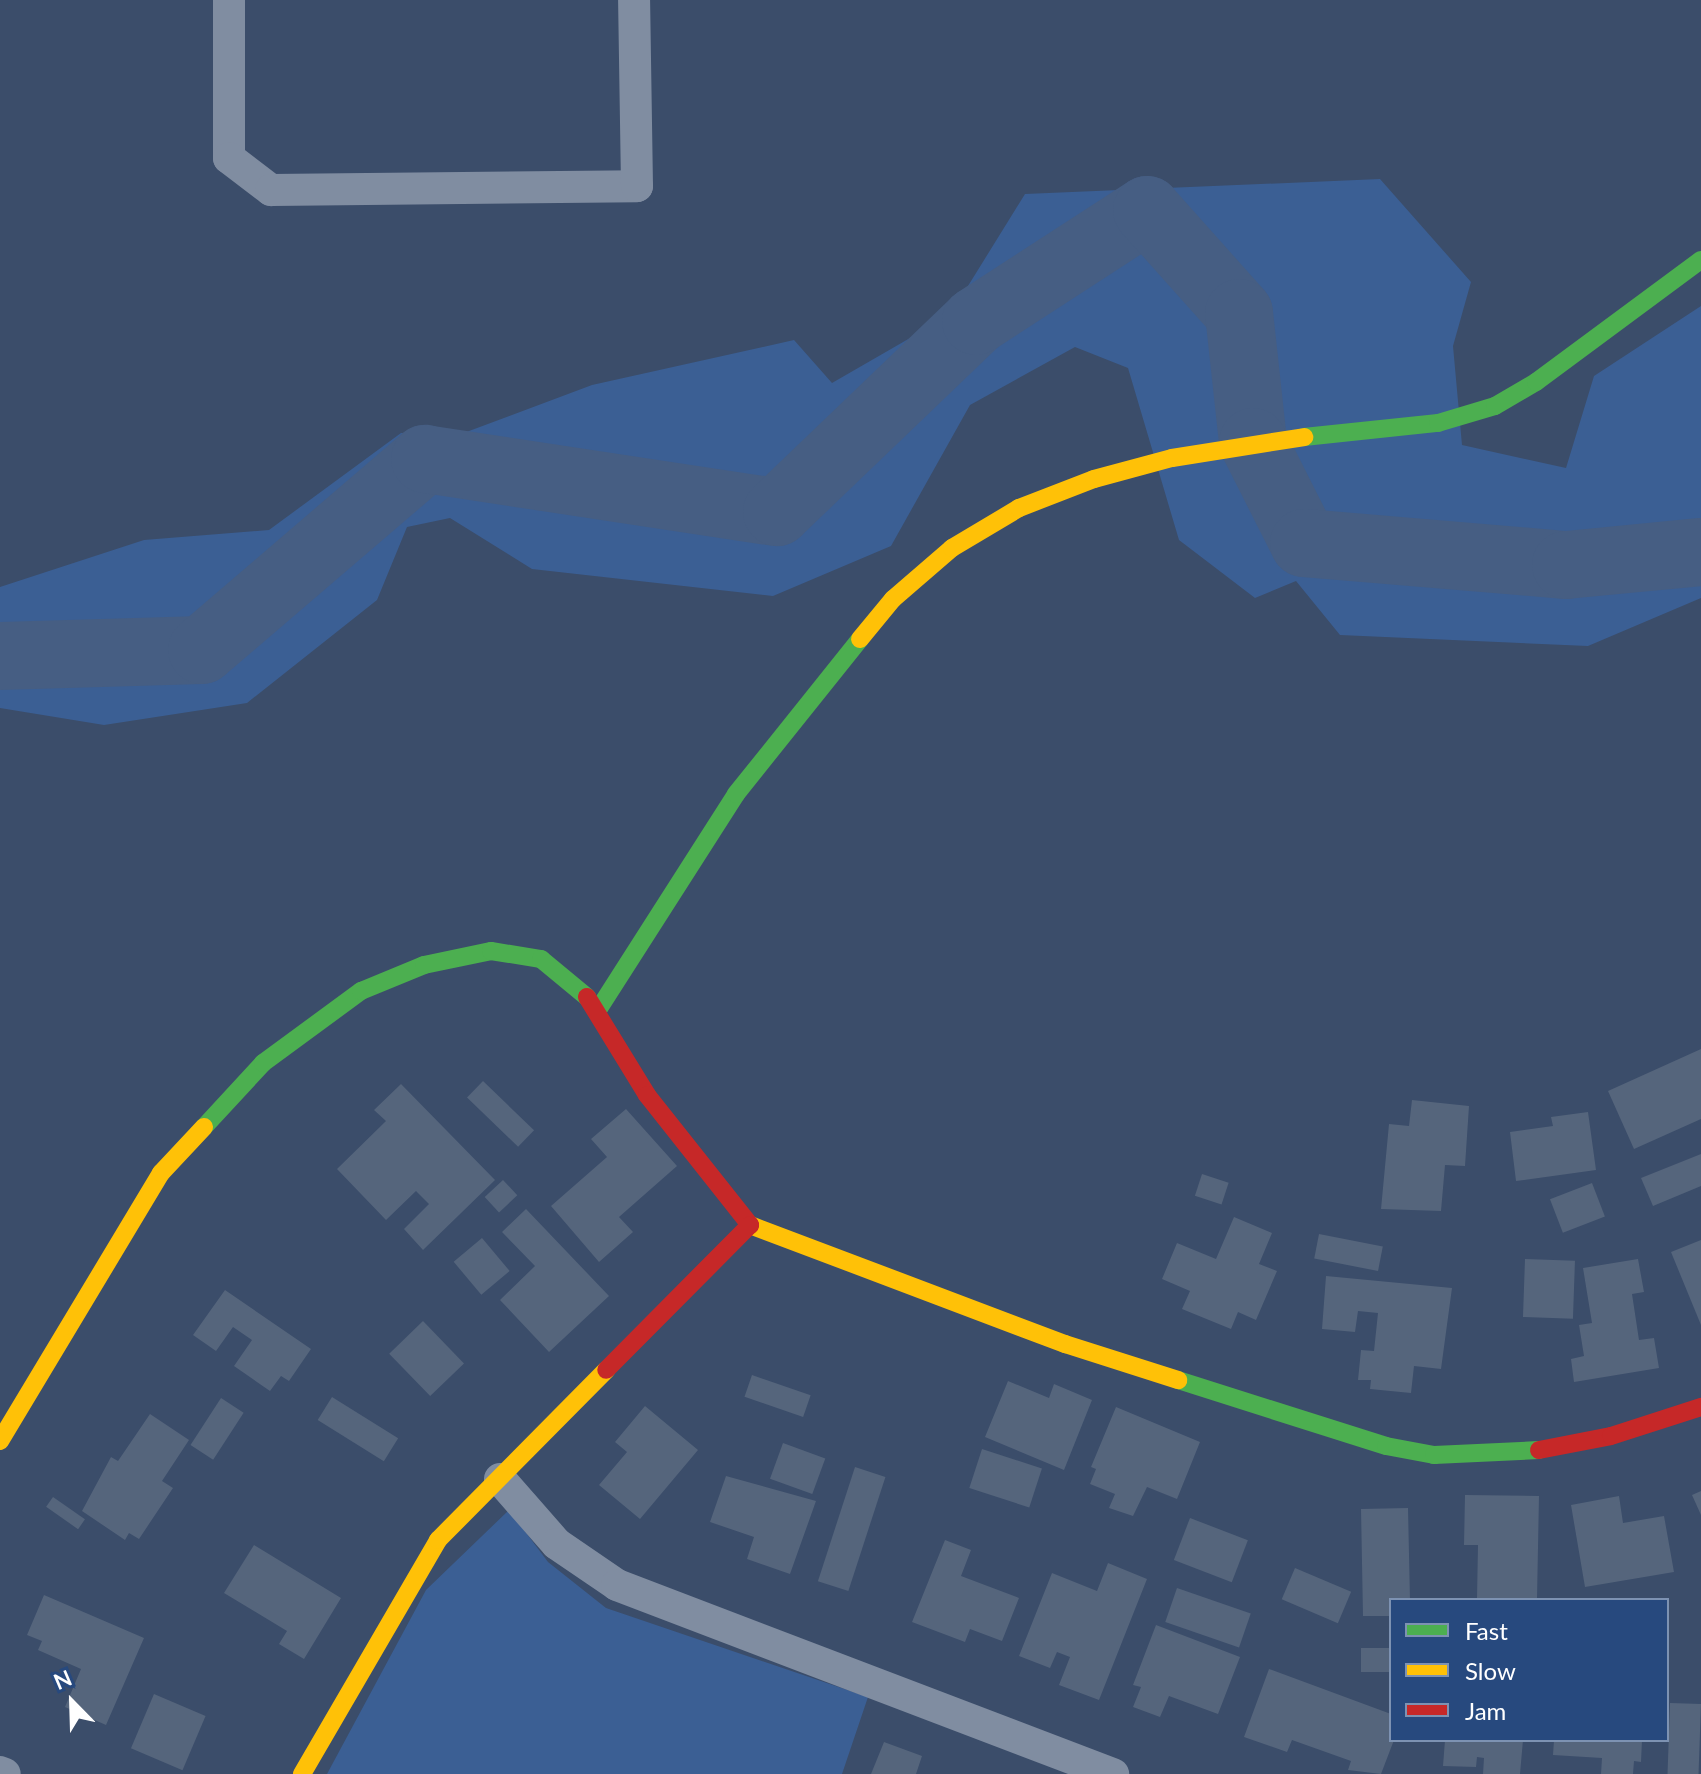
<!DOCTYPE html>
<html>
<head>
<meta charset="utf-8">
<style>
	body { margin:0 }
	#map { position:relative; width:1701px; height:1774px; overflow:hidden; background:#3b4d6a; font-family:Lato,sans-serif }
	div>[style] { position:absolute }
	.green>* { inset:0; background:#3b5f94 }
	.river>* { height:68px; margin:-34px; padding:0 34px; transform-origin:34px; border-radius:34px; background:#465e83 }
	.building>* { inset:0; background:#55657c; transform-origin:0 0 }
	.street>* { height:32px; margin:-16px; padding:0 16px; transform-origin:16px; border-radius:16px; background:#808da1 }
	.fast>* { height:18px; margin:-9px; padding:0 9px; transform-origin:9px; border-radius:9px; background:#4caf50 }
	.slow>* { height:18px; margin:-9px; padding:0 9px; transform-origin:9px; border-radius:9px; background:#ffc107 }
	.jam>* { height:18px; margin:-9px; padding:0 9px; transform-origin:9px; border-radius:9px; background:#c62828 }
	span { translate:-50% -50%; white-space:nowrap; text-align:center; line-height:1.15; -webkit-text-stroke:7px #27497e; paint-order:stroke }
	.legend { position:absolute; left:1389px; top:1598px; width:280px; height:144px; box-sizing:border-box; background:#27497e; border:2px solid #7d92b2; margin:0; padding:10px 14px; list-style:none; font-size:24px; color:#fff }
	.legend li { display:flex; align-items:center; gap:16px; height:40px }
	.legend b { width:40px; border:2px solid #7d92b2 }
	.north { position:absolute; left:32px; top:1662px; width:80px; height:80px; -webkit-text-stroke:6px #27497e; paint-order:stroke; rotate:337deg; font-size:22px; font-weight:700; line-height:32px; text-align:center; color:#fff }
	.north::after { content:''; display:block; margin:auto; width:28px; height:36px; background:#fff; clip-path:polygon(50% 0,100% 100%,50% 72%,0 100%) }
</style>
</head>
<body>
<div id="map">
	<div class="green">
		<i style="clip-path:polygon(1380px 179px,1471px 282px,1453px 346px,1462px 445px,1566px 468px,1594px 376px,1701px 306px,1701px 598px,1588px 646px,1340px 635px,1296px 581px,1255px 598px,1179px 540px,1128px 368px,1075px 347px,970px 405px,891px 546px,773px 596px,532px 569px,450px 518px,407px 527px,377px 600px,247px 703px,104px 725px,0 708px,0 587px,144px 540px,269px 530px,401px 433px,461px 434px,592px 385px,794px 340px,832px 383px,950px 315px,1025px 194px)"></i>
		<i style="clip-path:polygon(509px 1510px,548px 1562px,606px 1608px,868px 1697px,842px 1774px,327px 1774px,426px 1590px)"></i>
	</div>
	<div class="river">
		<i style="left:0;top:656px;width:202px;rotate:-1.7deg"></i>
		<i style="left:202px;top:650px;width:294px;rotate:-40.6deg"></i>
		<i style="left:425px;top:459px;width:356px;rotate:8.6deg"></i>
		<i style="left:777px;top:512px;width:276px;rotate:-43.8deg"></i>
		<i style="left:976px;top:321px;width:204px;rotate:-33deg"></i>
		<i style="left:1147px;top:210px;width:138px;rotate:48.2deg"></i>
		<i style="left:1239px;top:313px;width:130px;rotate:83.8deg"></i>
		<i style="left:1253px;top:442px;width:113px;rotate:63.2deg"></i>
		<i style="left:1304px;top:543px;width:263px;rotate:4.8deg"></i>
		<i style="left:1566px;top:565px;width:136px;rotate:-5.5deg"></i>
	</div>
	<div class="building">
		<i style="clip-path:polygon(1701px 1049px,1701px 1119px,1634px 1149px,1608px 1091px)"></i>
		<i style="left:483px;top:1081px;width:71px;height:23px;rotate:44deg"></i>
		<i style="clip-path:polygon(401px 1084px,495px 1180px,423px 1250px,404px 1229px,429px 1204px,416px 1191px,386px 1220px,337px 1169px,386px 1121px,374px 1110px)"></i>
		<i style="clip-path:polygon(1412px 1100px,1469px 1106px,1465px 1166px,1445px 1165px,1441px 1211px,1381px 1209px,1389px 1124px,1409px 1126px)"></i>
		<i style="clip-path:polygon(626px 1109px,677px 1166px,619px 1217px,633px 1232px,599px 1262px,551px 1206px,607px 1157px,591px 1139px)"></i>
		<i style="clip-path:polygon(1588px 1112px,1596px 1170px,1516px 1181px,1510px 1132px,1553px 1126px,1551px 1117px)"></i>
		<i style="clip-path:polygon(1701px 1154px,1701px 1186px,1653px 1206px,1641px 1178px)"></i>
		<i style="left:1202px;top:1174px;width:28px;height:23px;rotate:18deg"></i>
		<i style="left:503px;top:1180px;width:21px;height:25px;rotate:47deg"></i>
		<i style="left:1592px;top:1183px;width:36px;height:45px;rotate:69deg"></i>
		<i style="clip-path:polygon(526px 1209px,609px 1296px,549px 1352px,500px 1300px,535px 1266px,502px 1232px)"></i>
		<i style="clip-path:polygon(1234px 1217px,1272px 1233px,1259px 1264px,1277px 1271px,1256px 1320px,1238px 1312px,1231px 1329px,1182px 1309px,1190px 1291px,1162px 1279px,1177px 1243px,1216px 1259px)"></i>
		<i style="left:1319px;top:1234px;width:65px;height:25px;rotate:11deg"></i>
		<i style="left:482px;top:1238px;width:43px;height:37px;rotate:50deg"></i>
		<i style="clip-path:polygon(1701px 1240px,1701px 1325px,1671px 1252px)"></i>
		<i style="left:1525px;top:1259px;width:50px;height:58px;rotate:2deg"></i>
		<i style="clip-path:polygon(1638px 1259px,1644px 1292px,1632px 1294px,1639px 1340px,1654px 1338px,1659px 1368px,1574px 1382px,1571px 1359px,1584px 1356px,1579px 1325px,1592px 1323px,1583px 1268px)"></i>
		<i style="clip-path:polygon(1326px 1276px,1452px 1288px,1441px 1369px,1414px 1366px,1411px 1393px,1370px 1389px,1371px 1380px,1358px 1380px,1361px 1350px,1374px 1351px,1378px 1313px,1358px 1311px,1355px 1332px,1322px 1329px)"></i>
		<i style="clip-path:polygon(225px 1290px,311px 1349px,289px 1381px,281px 1376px,270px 1391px,234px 1366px,252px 1340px,233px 1327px,216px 1351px,193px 1335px)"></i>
		<i style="left:423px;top:1321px;width:59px;height:47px;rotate:46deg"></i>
		<i style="left:752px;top:1375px;width:62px;height:23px;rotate:19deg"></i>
		<i style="clip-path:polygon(1008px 1381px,1049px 1398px,1054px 1384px,1092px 1400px,1064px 1470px,985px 1437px)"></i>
		<i style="left:332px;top:1397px;width:78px;height:27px;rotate:32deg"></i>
		<i style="left:221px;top:1398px;width:27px;height:56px;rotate:33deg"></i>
		<i style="clip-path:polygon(645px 1406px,698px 1450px,640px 1519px,599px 1485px,627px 1452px,615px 1442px)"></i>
		<i style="clip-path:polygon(1116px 1407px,1200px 1442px,1177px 1499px,1147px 1487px,1133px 1516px,1109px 1508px,1115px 1494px,1090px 1484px,1096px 1469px,1091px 1467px)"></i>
		<i style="clip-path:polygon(150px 1414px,189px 1440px,162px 1481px,173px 1488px,139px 1539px,129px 1533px,125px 1540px,82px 1511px,111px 1457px,118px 1461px)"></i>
		<i style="left:783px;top:1443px;width:45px;height:38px;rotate:20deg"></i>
		<i style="left:982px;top:1449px;width:63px;height:41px;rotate:18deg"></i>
		<i style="left:855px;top:1467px;width:32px;height:120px;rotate:18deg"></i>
		<i style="clip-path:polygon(726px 1476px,816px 1501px,790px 1574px,747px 1559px,754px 1537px,710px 1522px)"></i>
		<i style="clip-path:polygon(1701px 1491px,1701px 1515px,1692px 1495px)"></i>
		<i style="clip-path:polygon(1465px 1495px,1539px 1496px,1537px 1599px,1477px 1598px,1478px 1545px,1464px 1545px)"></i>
		<i style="clip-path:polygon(1619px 1496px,1623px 1523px,1664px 1516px,1674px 1572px,1585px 1587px,1571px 1505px)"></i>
		<i style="left:53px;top:1497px;width:39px;height:12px;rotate:35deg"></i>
		<i style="clip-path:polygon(1408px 1508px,1410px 1600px,1391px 1600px,1391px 1616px,1363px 1616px,1361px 1509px)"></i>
		<i style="left:1190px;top:1518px;width:62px;height:45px;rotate:21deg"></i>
		<i style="clip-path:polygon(945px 1540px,971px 1550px,961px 1576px,1019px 1598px,1002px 1641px,970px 1629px,965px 1642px,912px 1622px)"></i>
		<i style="clip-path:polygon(254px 1545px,341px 1598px,304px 1659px,279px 1644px,287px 1631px,224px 1593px)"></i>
		<i style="clip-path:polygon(1108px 1563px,1147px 1579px,1099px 1700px,1059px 1685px,1070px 1657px,1057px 1652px,1050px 1668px,1019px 1656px,1052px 1573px,1097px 1591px)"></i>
		<i style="left:1295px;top:1568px;width:61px;height:34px;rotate:23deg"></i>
		<i style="left:1177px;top:1588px;width:78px;height:36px;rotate:19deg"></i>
		<i style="clip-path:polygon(44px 1595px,144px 1638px,106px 1725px,65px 1707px,81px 1669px,38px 1650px,42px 1641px,27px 1635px)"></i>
		<i style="clip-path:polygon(1156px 1625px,1240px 1657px,1218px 1714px,1169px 1696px,1160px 1717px,1133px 1707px,1141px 1687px,1133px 1685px)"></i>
		<i style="left:1391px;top:1648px;width:24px;height:30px;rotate:90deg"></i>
		<i style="clip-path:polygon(1269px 1669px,1391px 1714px,1394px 1740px,1381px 1774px,1348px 1770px,1351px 1761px,1292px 1740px,1287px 1752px,1244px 1737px)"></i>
		<i style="left:154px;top:1694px;width:56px;height:59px;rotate:23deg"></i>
		<i style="left:1670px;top:1703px;width:31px;height:71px;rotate:2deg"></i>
		<i style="clip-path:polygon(1445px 1740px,1523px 1740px,1520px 1774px,1483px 1774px,1484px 1758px,1477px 1757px,1476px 1767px,1443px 1766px)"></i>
		<i style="clip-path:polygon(1554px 1740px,1642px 1740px,1641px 1762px,1634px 1761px,1633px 1774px,1601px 1774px,1602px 1758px,1553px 1755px)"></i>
		<i style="clip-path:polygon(884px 1742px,922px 1756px,916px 1774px,871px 1774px)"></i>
	</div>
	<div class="street">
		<i style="left:229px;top:0;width:158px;rotate:90deg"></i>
		<i style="left:229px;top:158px;width:53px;rotate:37.3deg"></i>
		<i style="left:271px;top:190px;width:366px;rotate:-0.6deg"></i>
		<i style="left:637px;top:186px;width:186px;rotate:-90.9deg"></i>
		<i style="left:500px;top:1479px;width:86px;rotate:48.8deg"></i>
		<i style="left:557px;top:1544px;width:73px;rotate:34.3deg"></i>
		<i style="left:617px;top:1585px;width:531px;rotate:20.86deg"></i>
		<i style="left:0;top:1772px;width:5px;rotate:22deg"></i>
	</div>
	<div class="fast">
		<i style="left:1304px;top:437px;width:135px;rotate:-6deg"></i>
		<i style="left:1438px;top:423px;width:59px;rotate:-16.6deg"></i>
		<i style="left:1495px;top:406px;width:48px;rotate:-30.3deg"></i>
		<i style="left:1536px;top:382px;width:205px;rotate:-36.5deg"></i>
		<i style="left:598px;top:1010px;width:256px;rotate:-57.4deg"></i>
		<i style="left:736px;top:794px;width:198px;rotate:-51.3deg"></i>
		<i style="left:204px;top:1127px;width:87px;rotate:-47.3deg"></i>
		<i style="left:263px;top:1063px;width:122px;rotate:-36.3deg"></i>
		<i style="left:361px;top:991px;width:68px;rotate:-22.4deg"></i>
		<i style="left:424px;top:965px;width:68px;rotate:-11.8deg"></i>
		<i style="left:491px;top:951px;width:51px;rotate:9.1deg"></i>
		<i style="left:541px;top:959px;width:60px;rotate:39.6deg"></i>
		<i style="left:1178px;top:1380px;width:218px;rotate:17.6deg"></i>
		<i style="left:1386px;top:1446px;width:49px;rotate:10.6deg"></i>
		<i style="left:1434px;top:1455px;width:105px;rotate:-2.7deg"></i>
	</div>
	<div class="slow">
		<i style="left:860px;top:639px;width:52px;rotate:-50.5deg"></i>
		<i style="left:893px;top:599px;width:78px;rotate:-40.8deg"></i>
		<i style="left:952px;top:548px;width:78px;rotate:-30.8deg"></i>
		<i style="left:1019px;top:508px;width:80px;rotate:-21.1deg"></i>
		<i style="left:1094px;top:479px;width:81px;rotate:-15.1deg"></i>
		<i style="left:1172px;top:458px;width:134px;rotate:-9deg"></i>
		<i style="left:750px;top:1225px;width:337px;rotate:20.7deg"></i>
		<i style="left:1065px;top:1344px;width:119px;rotate:17.7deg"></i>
		<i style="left:0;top:1441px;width:313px;rotate:-59deg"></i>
		<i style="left:161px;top:1173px;width:63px;rotate:-46.9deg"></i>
		<i style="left:302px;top:1774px;width:271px;rotate:-59.8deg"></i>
		<i style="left:438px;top:1540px;width:239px;rotate:-45.3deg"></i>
	</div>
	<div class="jam">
		<i style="left:587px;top:997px;width:115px;rotate:58.5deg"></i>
		<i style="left:647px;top:1095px;width:166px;rotate:51.6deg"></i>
		<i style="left:750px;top:1225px;width:204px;rotate:134.8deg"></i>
		<i style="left:1539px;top:1450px;width:73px;rotate:-11deg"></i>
		<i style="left:1611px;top:1436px;width:95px;rotate:-17.9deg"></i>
	</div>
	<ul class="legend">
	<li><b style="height:10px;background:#4caf50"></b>Fast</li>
	<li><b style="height:10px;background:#ffc107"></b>Slow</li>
	<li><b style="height:10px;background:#c62828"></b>Jam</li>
	</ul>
	<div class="north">N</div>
</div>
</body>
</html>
